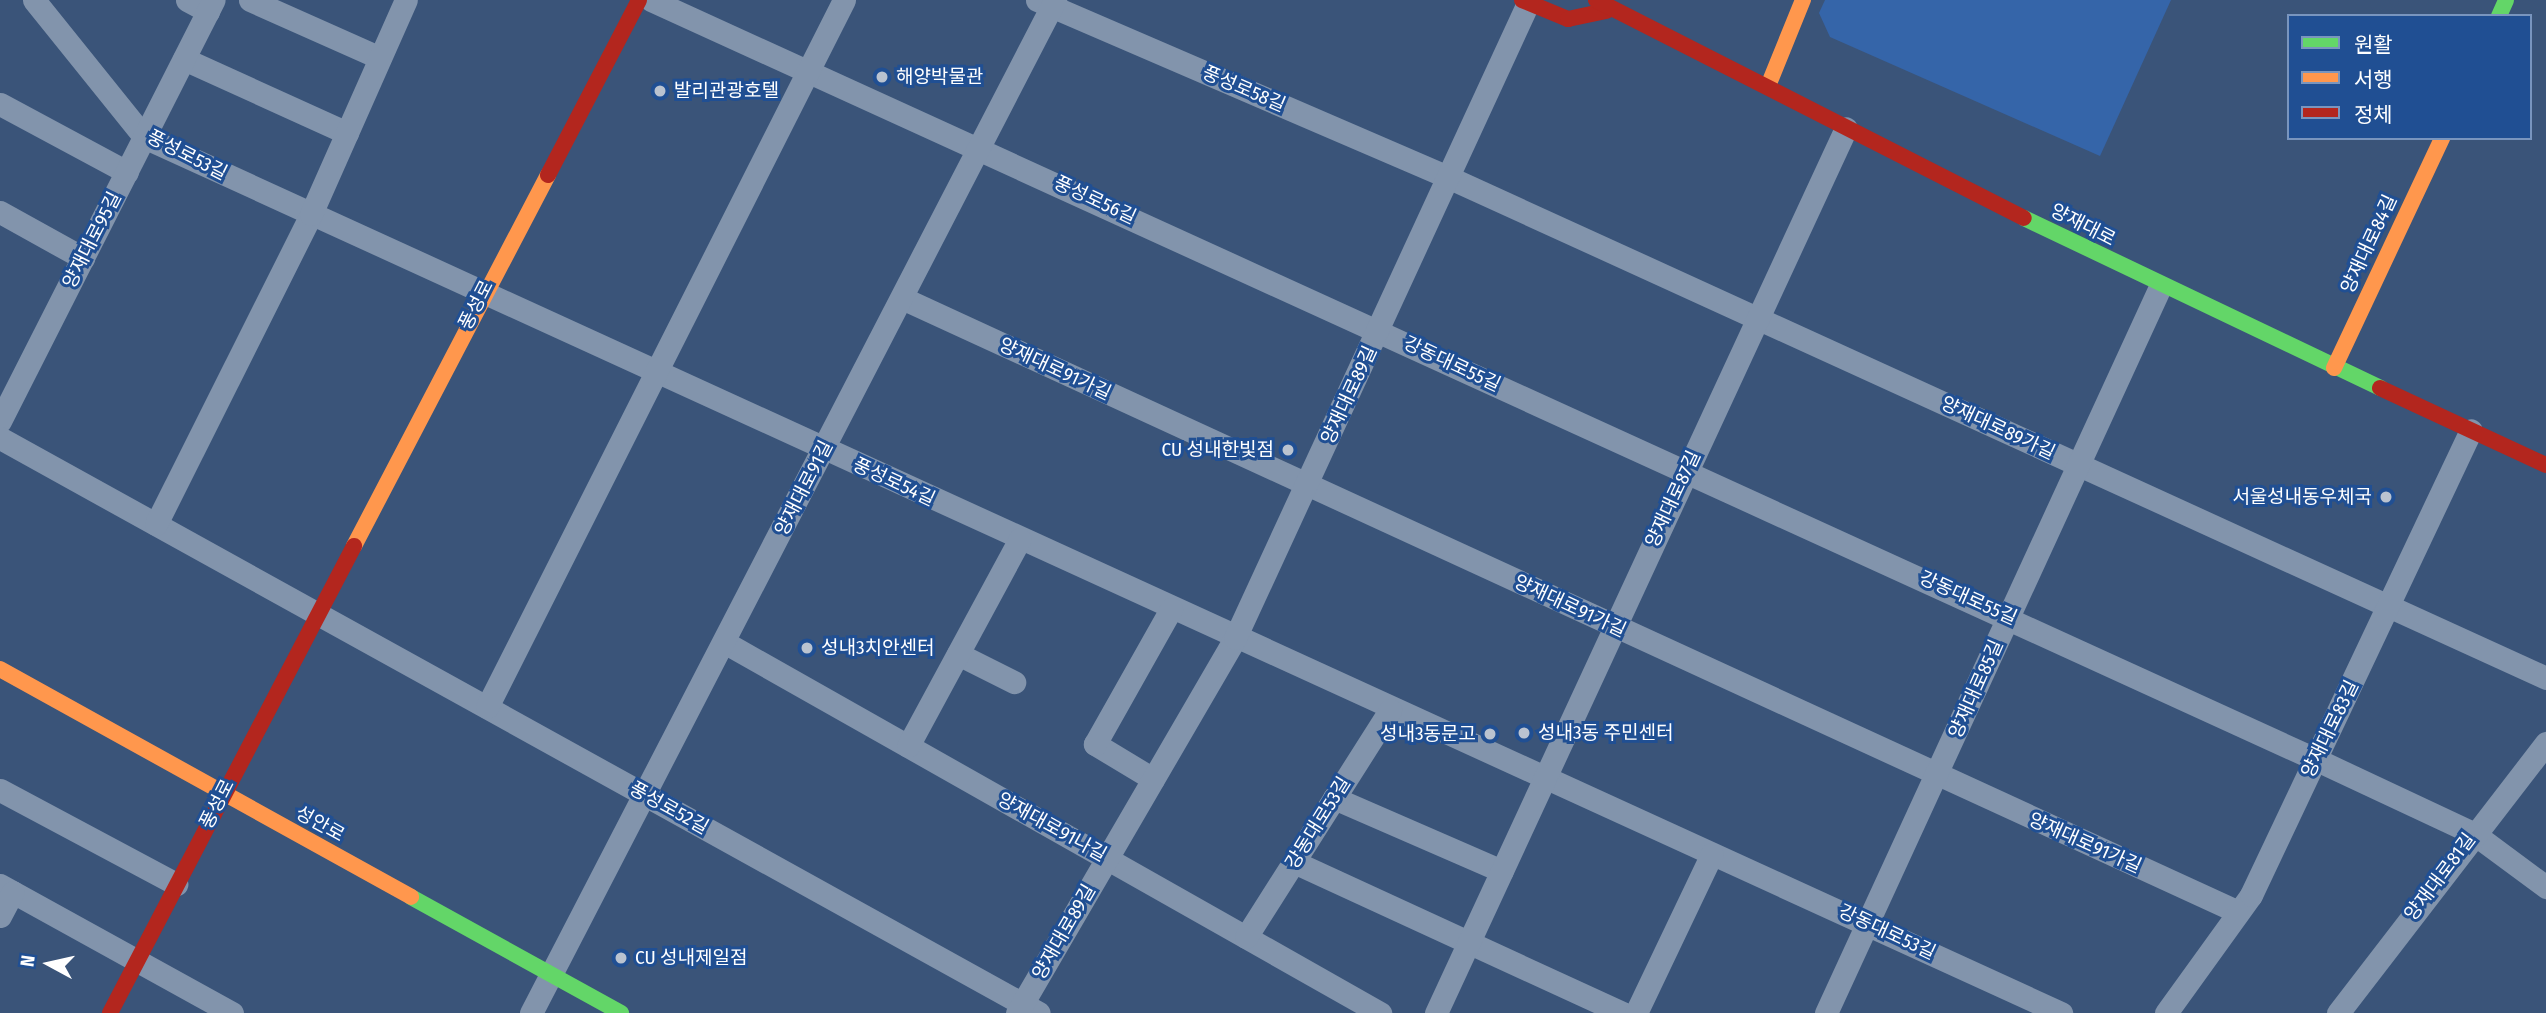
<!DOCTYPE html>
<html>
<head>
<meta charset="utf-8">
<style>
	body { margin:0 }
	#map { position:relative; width:2546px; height:1013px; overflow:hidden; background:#3a5479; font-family:"Fira Sans Condensed","Noto Sans KR",sans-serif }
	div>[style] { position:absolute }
	.green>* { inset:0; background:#3565a9 }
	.street>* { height:23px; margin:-11.5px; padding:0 11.5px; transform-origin:11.5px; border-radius:11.5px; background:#8294ac }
	.fast>* { height:16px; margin:-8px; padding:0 8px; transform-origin:8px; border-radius:8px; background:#63d668 }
	.slow>* { height:16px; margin:-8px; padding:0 8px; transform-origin:8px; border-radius:8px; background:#ff974d }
	.jam>* { height:16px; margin:-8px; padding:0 8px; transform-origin:8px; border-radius:8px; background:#b3261e }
	.dots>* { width:19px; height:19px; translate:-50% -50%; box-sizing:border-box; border:4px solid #204f93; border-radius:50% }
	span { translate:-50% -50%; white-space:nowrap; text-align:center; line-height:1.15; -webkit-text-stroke:6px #204f93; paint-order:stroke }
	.poi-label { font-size:19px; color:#fff }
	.left { translate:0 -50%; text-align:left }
	.right { translate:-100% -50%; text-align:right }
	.street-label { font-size:19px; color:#fff }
	.legend { position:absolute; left:2287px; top:14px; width:245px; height:126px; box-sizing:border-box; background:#204f93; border:2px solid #7995be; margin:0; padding:9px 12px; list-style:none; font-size:21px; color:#fff }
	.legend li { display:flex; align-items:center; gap:14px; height:35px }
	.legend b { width:35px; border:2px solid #7995be }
	.north { position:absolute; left:14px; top:929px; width:70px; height:70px; -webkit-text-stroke:5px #204f93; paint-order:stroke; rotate:278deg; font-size:19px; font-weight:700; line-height:28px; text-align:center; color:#fff }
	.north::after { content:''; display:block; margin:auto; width:24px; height:32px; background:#fff; clip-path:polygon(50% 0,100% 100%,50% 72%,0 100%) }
</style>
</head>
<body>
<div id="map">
	<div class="green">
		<i style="clip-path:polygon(1825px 0,2171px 0,2100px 156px,1830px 37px,1819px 13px)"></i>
	</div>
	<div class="street">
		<i style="left:34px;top:0;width:176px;rotate:51.2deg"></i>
		<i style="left:144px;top:137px;width:2108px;rotate:24.56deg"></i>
		<i style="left:187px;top:0;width:24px;rotate:28deg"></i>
		<i style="left:250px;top:0;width:142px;rotate:24deg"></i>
		<i style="left:651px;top:0;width:1829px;rotate:24.52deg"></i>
		<i style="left:2315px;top:759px;width:174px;rotate:25.1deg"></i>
		<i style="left:2473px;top:833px;width:91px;rotate:36.5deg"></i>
		<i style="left:1037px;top:0;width:450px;rotate:23.3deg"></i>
		<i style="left:1450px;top:178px;width:1205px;rotate:24.52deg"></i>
		<i style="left:184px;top:59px;width:179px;rotate:24.4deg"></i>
		<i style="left:0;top:104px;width:144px;rotate:28.2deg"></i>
		<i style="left:0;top:212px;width:95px;rotate:29deg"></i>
		<i style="left:902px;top:298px;width:1470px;rotate:24.68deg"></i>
		<i style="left:0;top:421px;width:472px;rotate:-63.1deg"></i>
		<i style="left:0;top:438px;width:1187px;rotate:28.96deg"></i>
		<i style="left:156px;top:524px;width:347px;rotate:-63.4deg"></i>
		<i style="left:311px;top:214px;width:234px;rotate:-66.1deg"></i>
		<i style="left:724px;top:642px;width:754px;rotate:29.49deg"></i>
		<i style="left:958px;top:654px;width:63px;rotate:26.6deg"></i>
		<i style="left:487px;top:707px;width:792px;rotate:-63.21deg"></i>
		<i style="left:908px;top:746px;width:235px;rotate:-61.6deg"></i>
		<i style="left:1153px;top:779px;width:68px;rotate:-148.9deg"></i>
		<i style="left:1095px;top:744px;width:155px;rotate:-60.6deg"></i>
		<i style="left:0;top:790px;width:200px;rotate:28.1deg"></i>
		<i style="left:1334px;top:798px;width:183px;rotate:23.5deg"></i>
		<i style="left:1294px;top:862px;width:362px;rotate:24.7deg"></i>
		<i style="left:0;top:885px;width:265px;rotate:28.9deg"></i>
		<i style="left:0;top:916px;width:27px;rotate:-62deg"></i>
		<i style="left:1246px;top:937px;width:269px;rotate:-57.6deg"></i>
		<i style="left:531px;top:1013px;width:1141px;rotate:-62.65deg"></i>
		<i style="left:1017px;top:1013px;width:434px;rotate:-59.8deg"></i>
		<i style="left:1235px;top:638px;width:699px;rotate:-65.23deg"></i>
		<i style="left:1436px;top:1013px;width:975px;rotate:-65.14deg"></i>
		<i style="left:1636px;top:1013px;width:176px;rotate:-64.5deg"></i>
		<i style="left:1826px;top:1013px;width:799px;rotate:-65.29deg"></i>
		<i style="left:2166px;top:1013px;width:145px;rotate:-54.2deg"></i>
		<i style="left:2251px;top:895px;width:514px;rotate:-64.68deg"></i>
		<i style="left:2338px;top:1013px;width:341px;rotate:-52.4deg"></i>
	</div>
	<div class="fast">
		<i style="left:2499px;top:16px;width:17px;rotate:-66deg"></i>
		<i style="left:2024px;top:218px;width:395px;rotate:25.5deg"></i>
		<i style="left:411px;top:897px;width:240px;rotate:28.9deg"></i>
	</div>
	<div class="slow">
		<i style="left:1768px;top:86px;width:93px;rotate:-67.9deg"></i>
		<i style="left:2334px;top:368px;width:254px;rotate:-64.8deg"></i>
		<i style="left:354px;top:546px;width:419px;rotate:-62.4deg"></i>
		<i style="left:0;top:669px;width:470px;rotate:29deg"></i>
	</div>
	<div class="jam">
		<i style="left:1522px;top:0;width:50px;rotate:22.4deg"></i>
		<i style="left:1568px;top:19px;width:40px;rotate:-12deg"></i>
		<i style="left:1596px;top:0;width:480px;rotate:27deg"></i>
		<i style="left:548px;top:175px;width:197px;rotate:-62.5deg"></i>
		<i style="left:2380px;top:388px;width:183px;rotate:24.9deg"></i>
		<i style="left:110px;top:1013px;width:527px;rotate:-62.41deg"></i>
	</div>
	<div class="dots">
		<i style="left:882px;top:77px;background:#bac3d0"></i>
		<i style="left:660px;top:91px;background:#bac3d0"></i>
		<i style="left:1288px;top:450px;background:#bac3d0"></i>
		<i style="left:2386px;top:497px;background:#bac3d0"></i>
		<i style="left:807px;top:648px;background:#bac3d0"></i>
		<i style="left:1524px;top:733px;background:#bac3d0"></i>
		<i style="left:1490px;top:734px;background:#bac3d0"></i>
		<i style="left:621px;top:958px;background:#bac3d0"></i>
	</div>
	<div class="poi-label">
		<span class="left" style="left:896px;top:77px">해양박물관</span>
		<span class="left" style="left:674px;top:91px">발리관광호텔</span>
		<span class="right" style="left:1274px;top:450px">CU 성내한빛점</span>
		<span class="right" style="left:2372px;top:497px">서울성내동우체국</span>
		<span class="left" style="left:821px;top:648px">성내3치안센터</span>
		<span class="left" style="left:1538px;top:733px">성내3동 주민센터</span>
		<span class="right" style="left:1476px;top:734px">성내3동문고</span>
		<span class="left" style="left:635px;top:958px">CU 성내제일점</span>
	</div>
	<div class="street-label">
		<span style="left:1244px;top:89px;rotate:23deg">풍성로58길</span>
		<span style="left:187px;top:155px;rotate:27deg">풍성로53길</span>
		<span style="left:1095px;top:200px;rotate:25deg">풍성로56길</span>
		<span style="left:2083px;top:225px;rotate:27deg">양재대로</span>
		<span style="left:92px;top:240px;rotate:-63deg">양재대로95길</span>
		<span style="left:2369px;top:244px;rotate:-65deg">양재대로84길</span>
		<span style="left:476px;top:305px;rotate:-63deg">풍성로</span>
		<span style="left:1452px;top:364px;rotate:25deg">강동대로55길</span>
		<span style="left:1055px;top:369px;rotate:25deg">양재대로91가길</span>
		<span style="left:1349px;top:395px;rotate:-65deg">양재대로89길</span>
		<span style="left:1998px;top:428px;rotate:25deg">양재대로89가길</span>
		<span style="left:894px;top:482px;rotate:25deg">풍성로54길</span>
		<span style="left:804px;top:488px;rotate:-63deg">양재대로91길</span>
		<span style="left:1673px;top:499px;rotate:-65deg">양재대로87길</span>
		<span style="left:1968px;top:598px;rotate:24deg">강동대로55길</span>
		<span style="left:1570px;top:606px;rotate:25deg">양재대로91가길</span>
		<span style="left:1976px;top:689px;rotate:-66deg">양재대로85길</span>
		<span style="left:2330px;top:729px;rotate:-64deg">양재대로83길</span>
		<span style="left:217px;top:804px;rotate:-63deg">풍성로</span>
		<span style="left:669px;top:808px;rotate:29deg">풍성로52길</span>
		<span style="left:1318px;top:823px;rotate:-58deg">강동대로53길</span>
		<span style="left:320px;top:824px;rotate:29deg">성안로</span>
		<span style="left:1052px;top:827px;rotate:29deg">양재대로91나길</span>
		<span style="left:2085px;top:843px;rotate:24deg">양재대로91가길</span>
		<span style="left:2440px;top:877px;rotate:-53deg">양재대로81길</span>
		<span style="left:1064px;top:932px;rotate:-60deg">양재대로89길</span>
		<span style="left:1887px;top:932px;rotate:25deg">강동대로53길</span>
	</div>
	<ul class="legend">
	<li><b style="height:9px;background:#63d668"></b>원활</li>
	<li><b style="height:9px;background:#ff974d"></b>서행</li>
	<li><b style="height:9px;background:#b3261e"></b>정체</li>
	</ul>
	<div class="north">N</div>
</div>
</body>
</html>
